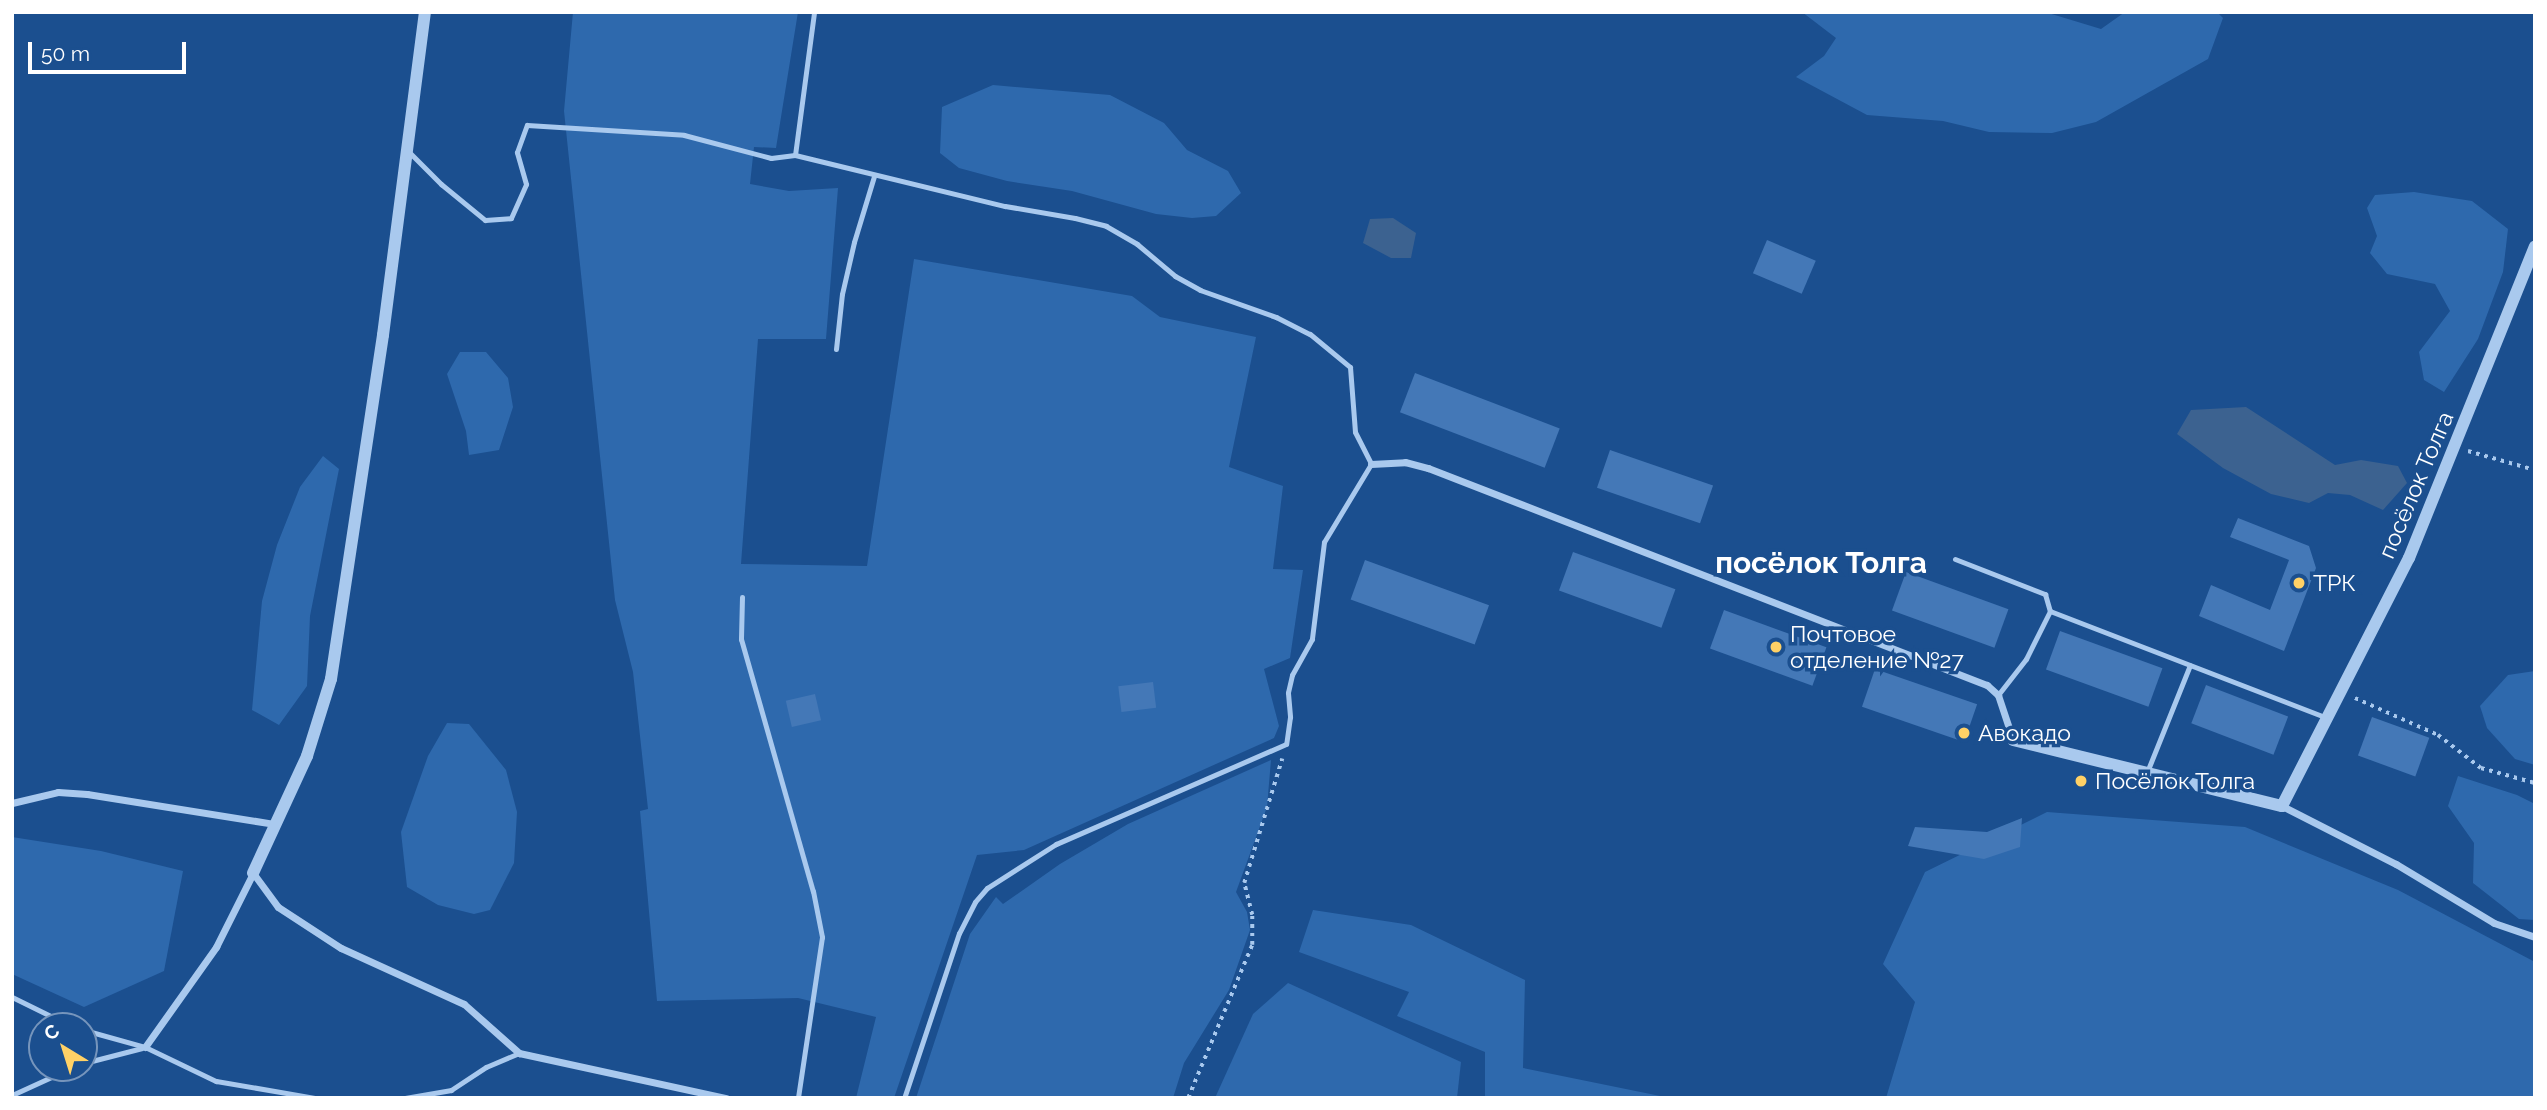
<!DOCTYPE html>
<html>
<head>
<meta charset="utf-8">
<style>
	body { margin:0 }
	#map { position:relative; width:2547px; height:1110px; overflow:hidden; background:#1b4f8f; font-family:Raleway,sans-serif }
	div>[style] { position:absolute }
	.green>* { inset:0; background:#2e69ad }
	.water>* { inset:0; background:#3c6290 }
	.building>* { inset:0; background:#4478b7; transform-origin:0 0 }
	.path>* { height:3.5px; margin-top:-1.75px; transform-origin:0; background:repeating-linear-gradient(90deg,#a9c9ee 0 3.5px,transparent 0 8.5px) }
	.service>* { height:5px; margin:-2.5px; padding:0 2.5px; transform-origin:2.5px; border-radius:2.5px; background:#a9c9ee }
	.minor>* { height:7px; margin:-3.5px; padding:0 3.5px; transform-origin:3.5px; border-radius:3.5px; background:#a9c9ee }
	.tertiary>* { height:12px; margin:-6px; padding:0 6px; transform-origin:6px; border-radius:6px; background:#a9c9ee }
	.dots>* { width:19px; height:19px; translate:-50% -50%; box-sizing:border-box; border:4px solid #1b4f8f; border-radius:50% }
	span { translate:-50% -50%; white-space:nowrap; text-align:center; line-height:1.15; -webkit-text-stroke:7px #1b4f8f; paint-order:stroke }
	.street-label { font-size:23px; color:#fff }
	.poi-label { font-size:23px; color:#fff }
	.left { translate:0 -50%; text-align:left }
	.district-label { font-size:30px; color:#fff; font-weight:700 }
	.frame { position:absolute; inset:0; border:14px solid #fff; pointer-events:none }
	.north { position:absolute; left:28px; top:1012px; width:70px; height:70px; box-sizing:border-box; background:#1b4f8f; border:2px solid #7695bc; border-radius:50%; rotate:322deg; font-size:19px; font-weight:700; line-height:28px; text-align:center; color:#fff }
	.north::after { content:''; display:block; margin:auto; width:24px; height:32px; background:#ffd166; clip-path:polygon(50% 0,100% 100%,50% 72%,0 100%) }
	.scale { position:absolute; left:28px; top:42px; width:158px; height:32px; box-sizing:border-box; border:4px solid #fff; border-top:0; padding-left:9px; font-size:21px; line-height:24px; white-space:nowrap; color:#fff; -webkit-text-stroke:5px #1b4f8f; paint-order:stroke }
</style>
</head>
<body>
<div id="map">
	<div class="green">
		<i style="clip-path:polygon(573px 12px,798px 12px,776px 148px,754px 147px,750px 184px,789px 191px,838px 188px,826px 339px,758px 339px,741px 564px,867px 566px,914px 259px,1132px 296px,1160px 317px,1256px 337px,1229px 467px,1283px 486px,1273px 569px,1303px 570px,1290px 658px,1264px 669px,1279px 726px,1274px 738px,1024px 850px,977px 855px,894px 1098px,856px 1098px,876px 1017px,798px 998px,657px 1001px,640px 811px,648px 809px,633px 672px,615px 600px,564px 111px)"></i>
		<i style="clip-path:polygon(1802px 12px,2045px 12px,2101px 29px,2125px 12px,2217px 12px,2223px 18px,2208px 59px,2096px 122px,2052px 133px,1989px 132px,1943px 121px,1867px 115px,1796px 77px,1824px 56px,1836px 38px)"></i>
		<i style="clip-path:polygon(993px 85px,1110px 95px,1164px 123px,1187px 150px,1228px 171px,1241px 193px,1216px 216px,1192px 218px,1156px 214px,1072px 191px,1007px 181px,959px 168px,940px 153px,942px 107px)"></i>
		<i style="clip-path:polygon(2414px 192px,2472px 201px,2508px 229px,2503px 272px,2478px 339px,2444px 392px,2424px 380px,2419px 352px,2450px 311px,2435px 284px,2387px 274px,2370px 253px,2377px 236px,2367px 208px,2375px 195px)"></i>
		<i style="clip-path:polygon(460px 352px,486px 352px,508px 378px,513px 407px,499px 450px,469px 455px,466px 431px,447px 374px)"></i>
		<i style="clip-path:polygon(323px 456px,339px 469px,310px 616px,307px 686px,279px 725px,252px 710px,262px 601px,277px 545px,300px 487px)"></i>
		<i style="clip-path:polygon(2535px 671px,2535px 765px,2515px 759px,2487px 728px,2480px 706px,2508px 675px)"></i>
		<i style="clip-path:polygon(447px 723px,469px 724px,506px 770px,517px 812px,514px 863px,490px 910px,474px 914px,438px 905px,407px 887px,401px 832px,428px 756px)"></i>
		<i style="clip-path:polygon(1271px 760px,1267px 807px,1236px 892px,1247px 912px,1250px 930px,1229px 990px,1184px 1063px,1173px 1098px,916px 1098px,970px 934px,996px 897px,1003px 904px,1060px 864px,1128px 824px)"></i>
		<i style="clip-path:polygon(2458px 776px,2517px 795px,2535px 804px,2535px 920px,2519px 919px,2473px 883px,2474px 843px,2448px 806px)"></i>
		<i style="clip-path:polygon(2047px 812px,2245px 827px,2398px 890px,2535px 962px,2535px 1098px,1886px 1098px,1915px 1002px,1883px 964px,1925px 872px)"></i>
		<i style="clip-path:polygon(12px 837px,101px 851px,183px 871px,164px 971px,84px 1007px,12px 974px)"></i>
		<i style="clip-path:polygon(1313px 910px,1411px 925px,1525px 980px,1523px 1068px,1670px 1098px,1485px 1098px,1485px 1052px,1397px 1016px,1409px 992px,1299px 952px)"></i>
		<i style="clip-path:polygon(1288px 983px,1461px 1062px,1457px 1098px,1215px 1098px,1253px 1014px)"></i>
	</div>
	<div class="water">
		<i style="clip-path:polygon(1393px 218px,1416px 233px,1411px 258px,1391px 258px,1363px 243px,1370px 219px)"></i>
		<i style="clip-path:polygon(2246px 407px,2335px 465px,2361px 460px,2398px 466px,2407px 483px,2383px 510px,2350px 495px,2328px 493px,2309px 503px,2271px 494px,2223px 468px,2177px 434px,2191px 410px)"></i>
	</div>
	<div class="building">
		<i style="left:1767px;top:240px;width:53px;height:36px;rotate:23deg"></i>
		<i style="left:1415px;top:373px;width:155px;height:42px;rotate:21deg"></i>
		<i style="left:1610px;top:450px;width:109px;height:40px;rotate:19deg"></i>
		<i style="clip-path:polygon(2238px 518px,2309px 546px,2316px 568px,2284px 651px,2199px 616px,2211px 585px,2270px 610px,2289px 560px,2230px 537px)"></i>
		<i style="left:1573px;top:552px;width:109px;height:41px;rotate:20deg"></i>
		<i style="left:1365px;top:560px;width:132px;height:42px;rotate:20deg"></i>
		<i style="left:1906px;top:572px;width:109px;height:41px;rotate:20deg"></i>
		<i style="left:1724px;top:610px;width:109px;height:41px;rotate:20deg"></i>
		<i style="left:2060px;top:631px;width:109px;height:41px;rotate:20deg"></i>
		<i style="left:1875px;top:669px;width:108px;height:40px;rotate:19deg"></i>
		<i style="left:1153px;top:682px;width:26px;height:35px;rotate:83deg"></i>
		<i style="left:2206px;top:685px;width:88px;height:41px;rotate:21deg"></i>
		<i style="left:815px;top:694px;width:27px;height:30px;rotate:77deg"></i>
		<i style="left:2372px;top:717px;width:61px;height:41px;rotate:20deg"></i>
		<i style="clip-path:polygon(2022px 818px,2020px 847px,1984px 859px,1908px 846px,1915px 827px,1987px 832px)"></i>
	</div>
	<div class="path">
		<i style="left:2468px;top:451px;width:70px;rotate:15.8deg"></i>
		<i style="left:2355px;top:698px;width:91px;rotate:24deg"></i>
		<i style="left:2438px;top:735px;width:54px;rotate:37.5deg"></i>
		<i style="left:2481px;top:768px;width:56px;rotate:15.5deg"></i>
		<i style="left:1188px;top:1098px;width:166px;rotate:-67.3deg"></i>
		<i style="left:1252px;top:945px;width:30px;rotate:-90deg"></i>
		<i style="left:1252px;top:915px;width:33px;rotate:-104deg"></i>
		<i style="left:1244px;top:883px;width:130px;rotate:-73deg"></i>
	</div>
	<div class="service">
		<i style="left:408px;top:151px;width:47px;rotate:45deg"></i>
		<i style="left:441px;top:184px;width:57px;rotate:39.3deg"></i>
		<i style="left:485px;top:220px;width:26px;rotate:-4deg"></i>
		<i style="left:511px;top:218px;width:37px;rotate:-66deg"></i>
		<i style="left:526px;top:184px;width:33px;rotate:-106deg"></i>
		<i style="left:517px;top:152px;width:29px;rotate:-70deg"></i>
		<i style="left:527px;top:125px;width:157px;rotate:3.6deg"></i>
		<i style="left:684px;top:135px;width:90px;rotate:14.8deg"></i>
		<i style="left:771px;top:158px;width:24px;rotate:-7deg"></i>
		<i style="left:795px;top:155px;width:216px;rotate:13.7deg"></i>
		<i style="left:1005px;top:206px;width:71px;rotate:9.7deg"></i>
		<i style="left:1075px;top:218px;width:32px;rotate:14deg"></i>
		<i style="left:1106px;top:226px;width:36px;rotate:30deg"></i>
		<i style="left:1137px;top:244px;width:50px;rotate:40.1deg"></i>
		<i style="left:1175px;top:276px;width:29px;rotate:29deg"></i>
		<i style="left:1200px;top:290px;width:81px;rotate:19.6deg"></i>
		<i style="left:1276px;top:317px;width:38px;rotate:27deg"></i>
		<i style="left:1310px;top:334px;width:52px;rotate:39.5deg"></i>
		<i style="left:1350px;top:367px;width:65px;rotate:85.6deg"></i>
		<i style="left:1355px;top:432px;width:36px;rotate:63deg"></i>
		<i style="left:1371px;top:464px;width:91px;rotate:121.1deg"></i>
		<i style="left:1324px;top:542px;width:98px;rotate:97.1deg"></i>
		<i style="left:1312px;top:639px;width:41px;rotate:119.1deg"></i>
		<i style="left:1292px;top:675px;width:18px;rotate:103deg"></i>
		<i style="left:1288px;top:693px;width:24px;rotate:85deg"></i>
		<i style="left:1290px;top:717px;width:27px;rotate:98deg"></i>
		<i style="left:1286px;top:744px;width:251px;rotate:156.5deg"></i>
		<i style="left:1056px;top:844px;width:82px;rotate:147.5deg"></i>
		<i style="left:987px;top:888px;width:18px;rotate:131deg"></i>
		<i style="left:975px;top:902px;width:35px;rotate:117deg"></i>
		<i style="left:959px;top:933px;width:174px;rotate:108.4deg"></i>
		<i style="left:795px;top:155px;width:144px;rotate:-82.4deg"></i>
		<i style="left:836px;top:349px;width:55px;rotate:-83.8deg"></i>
		<i style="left:842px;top:294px;width:53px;rotate:-77deg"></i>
		<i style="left:854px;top:242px;width:69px;rotate:-73.1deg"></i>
		<i style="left:1955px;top:559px;width:97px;rotate:21.3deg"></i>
		<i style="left:2045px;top:594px;width:18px;rotate:74deg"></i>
		<i style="left:2050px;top:611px;width:54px;rotate:116.6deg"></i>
		<i style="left:2026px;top:659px;width:46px;rotate:127.9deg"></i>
		<i style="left:742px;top:597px;width:42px;rotate:91.4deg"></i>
		<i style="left:741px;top:639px;width:262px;rotate:74.1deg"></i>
		<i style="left:813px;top:891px;width:47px;rotate:78.9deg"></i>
		<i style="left:822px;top:937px;width:163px;rotate:98.5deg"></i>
		<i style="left:2050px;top:611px;width:298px;rotate:21.1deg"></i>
		<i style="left:2147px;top:772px;width:115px;rotate:-68.1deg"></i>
		<i style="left:12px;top:997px;width:66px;rotate:26.2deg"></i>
		<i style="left:84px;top:1030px;width:63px;rotate:15.6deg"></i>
		<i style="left:145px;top:1047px;width:79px;rotate:25.6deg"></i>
		<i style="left:216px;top:1081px;width:100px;rotate:9.7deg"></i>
		<i style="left:84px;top:1063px;width:60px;rotate:-14.5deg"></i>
		<i style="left:12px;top:1095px;width:65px;rotate:-24.6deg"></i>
		<i style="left:405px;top:1098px;width:47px;rotate:-9.9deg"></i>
		<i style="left:451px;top:1090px;width:42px;rotate:-33.3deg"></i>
		<i style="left:486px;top:1067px;width:36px;rotate:-23deg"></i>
	</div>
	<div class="minor">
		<i style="left:1371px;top:464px;width:34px;rotate:-3deg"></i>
		<i style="left:1405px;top:462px;width:24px;rotate:15deg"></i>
		<i style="left:1428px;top:468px;width:600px;rotate:21.22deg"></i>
		<i style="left:1987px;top:685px;width:15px;rotate:42deg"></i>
		<i style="left:1998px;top:695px;width:47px;rotate:71.6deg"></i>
		<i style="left:12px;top:803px;width:47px;rotate:-13.4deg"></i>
		<i style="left:58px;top:792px;width:29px;rotate:4deg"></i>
		<i style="left:87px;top:794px;width:189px;rotate:9.1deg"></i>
		<i style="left:2282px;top:806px;width:128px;rotate:27deg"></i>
		<i style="left:2396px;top:864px;width:114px;rotate:31deg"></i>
		<i style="left:2494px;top:923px;width:43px;rotate:18.9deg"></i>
		<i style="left:145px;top:1047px;width:123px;rotate:-54.6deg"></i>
		<i style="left:216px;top:947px;width:83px;rotate:-63.4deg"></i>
		<i style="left:253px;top:873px;width:42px;rotate:53.7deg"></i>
		<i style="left:278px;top:907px;width:75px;rotate:33.1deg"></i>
		<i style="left:341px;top:948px;width:135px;rotate:24.5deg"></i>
		<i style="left:464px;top:1004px;width:74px;rotate:41.7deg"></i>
		<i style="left:519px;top:1053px;width:212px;rotate:12.3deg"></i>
	</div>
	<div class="tertiary">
		<i style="left:2013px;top:740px;width:277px;rotate:13.8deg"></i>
		<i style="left:2282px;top:806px;width:279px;rotate:-62.9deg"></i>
		<i style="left:2409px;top:558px;width:336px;rotate:-68deg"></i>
		<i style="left:253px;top:873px;width:129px;rotate:-65.2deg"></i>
		<i style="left:307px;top:756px;width:81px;rotate:-72.7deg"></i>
		<i style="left:331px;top:679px;width:348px;rotate:-81.4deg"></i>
		<i style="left:383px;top:335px;width:326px;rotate:-82.6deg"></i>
	</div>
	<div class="dots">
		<i style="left:2299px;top:583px;background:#ffd166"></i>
		<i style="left:1776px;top:647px;background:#ffd166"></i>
		<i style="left:1964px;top:733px;background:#ffd166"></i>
		<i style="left:2081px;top:781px;background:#ffd166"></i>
	</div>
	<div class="street-label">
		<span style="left:2416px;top:485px;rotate:-67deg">посёлок Толга</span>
	</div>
	<div class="poi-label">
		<span class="left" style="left:2313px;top:583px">ТРК</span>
		<span class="left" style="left:1790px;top:647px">Почтовое<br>отделение №27</span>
		<span class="left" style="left:1978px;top:733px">Авокадо</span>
		<span class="left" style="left:2095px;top:781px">Посёлок Толга</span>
	</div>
	<div class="district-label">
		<span style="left:1821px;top:563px">посёлок Толга</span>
	</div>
	<div class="frame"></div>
	<div class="north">С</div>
	<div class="scale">50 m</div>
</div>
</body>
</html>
